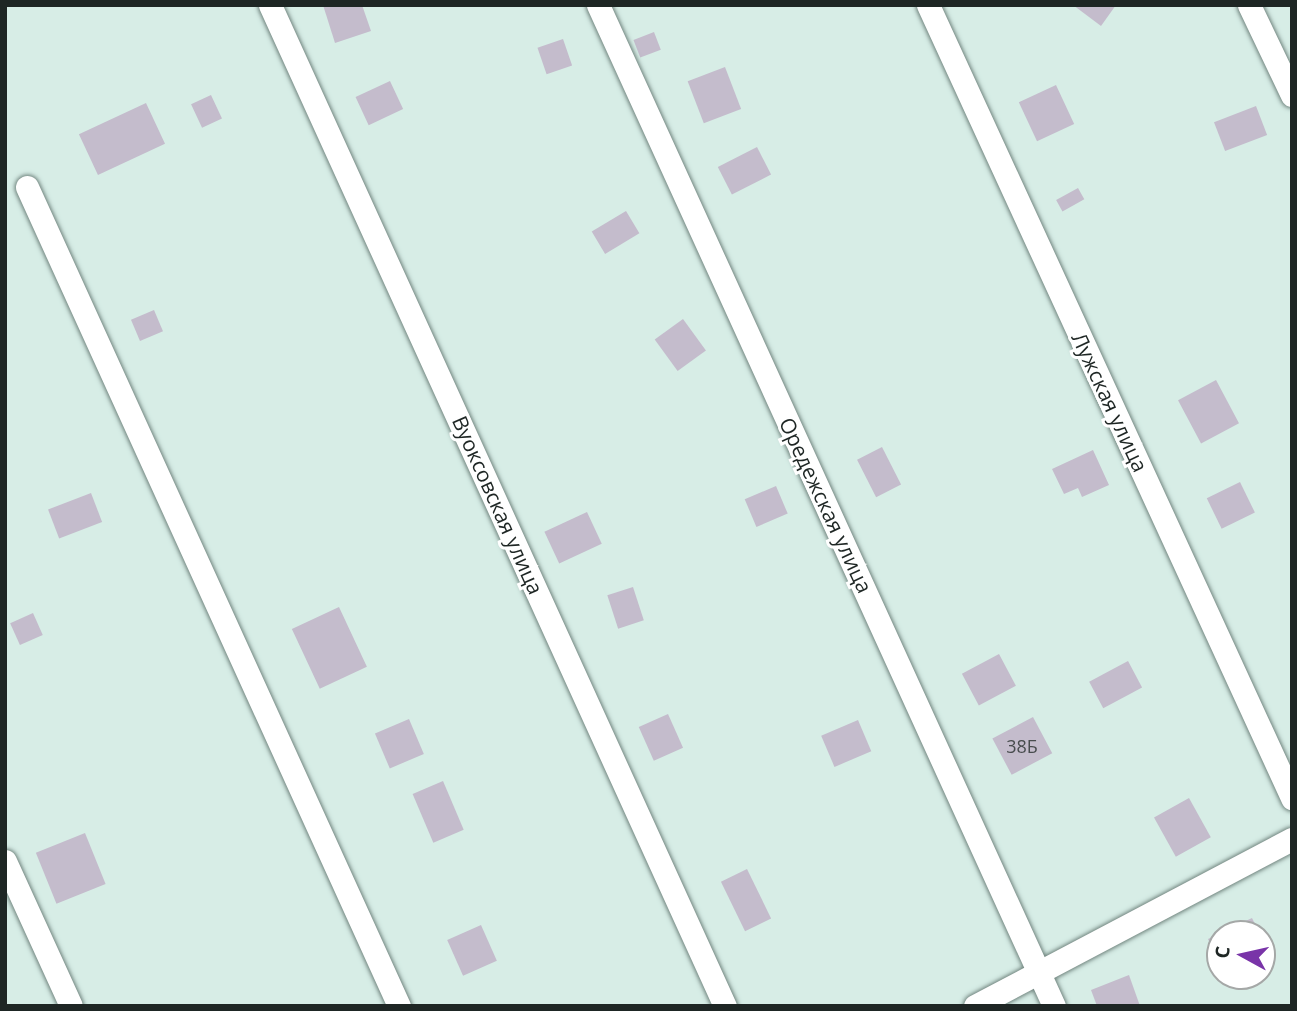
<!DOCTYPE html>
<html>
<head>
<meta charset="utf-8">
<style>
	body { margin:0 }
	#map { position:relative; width:1297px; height:1011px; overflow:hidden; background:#d7ede6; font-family:"Open Sans",sans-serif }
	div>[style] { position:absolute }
	.building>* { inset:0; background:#c4bccc; transform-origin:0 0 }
	.roads { filter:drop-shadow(0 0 2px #728680) drop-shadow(0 0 2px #728680) }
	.minor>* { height:23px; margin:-11.5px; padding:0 11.5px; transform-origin:11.5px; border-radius:11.5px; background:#fff }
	span { translate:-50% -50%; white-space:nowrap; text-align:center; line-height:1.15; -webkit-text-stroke:6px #fff; paint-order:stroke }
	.number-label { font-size:18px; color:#484c4e }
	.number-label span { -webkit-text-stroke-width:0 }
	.street-label { font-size:21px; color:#1e2624 }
	.frame { position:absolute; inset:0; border:7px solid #1e2624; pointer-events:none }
	.north { position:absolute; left:1206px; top:920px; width:70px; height:70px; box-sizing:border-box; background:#fff; border:2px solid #a5a8a7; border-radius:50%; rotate:278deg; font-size:19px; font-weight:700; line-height:28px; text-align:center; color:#1e2624 }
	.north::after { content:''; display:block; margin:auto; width:24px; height:32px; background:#7934a8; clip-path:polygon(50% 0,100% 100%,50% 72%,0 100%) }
</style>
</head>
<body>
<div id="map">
	<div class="building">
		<i style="clip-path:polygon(323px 5px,362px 5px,371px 31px,335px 43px)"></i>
		<i style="clip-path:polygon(1073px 5px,1116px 5px,1101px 26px)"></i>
		<i style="left:654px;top:32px;width:19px;height:22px;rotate:69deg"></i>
		<i style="left:563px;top:39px;width:28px;height:27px;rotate:71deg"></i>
		<i style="left:725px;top:67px;width:45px;height:40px;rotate:69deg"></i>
		<i style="left:390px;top:81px;width:31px;height:38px;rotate:65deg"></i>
		<i style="left:1056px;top:85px;width:43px;height:41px;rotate:65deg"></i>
		<i style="left:211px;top:95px;width:26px;height:22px;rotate:65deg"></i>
		<i style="left:146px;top:103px;width:45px;height:74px;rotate:65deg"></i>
		<i style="left:1256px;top:106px;width:31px;height:45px;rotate:69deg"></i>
		<i style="left:757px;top:147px;width:31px;height:44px;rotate:63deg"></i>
		<i style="left:1078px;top:188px;width:13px;height:25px;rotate:61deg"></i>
		<i style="left:626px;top:211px;width:26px;height:40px;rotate:59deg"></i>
		<i style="left:154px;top:310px;width:23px;height:25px;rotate:67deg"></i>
		<i style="left:683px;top:319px;width:39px;height:35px;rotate:54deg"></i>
		<i style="left:1216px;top:380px;width:49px;height:43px;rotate:62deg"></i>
		<i style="left:882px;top:447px;width:42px;height:28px;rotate:63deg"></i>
		<i style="clip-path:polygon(1093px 450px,1109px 485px,1082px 497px,1078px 488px,1064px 494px,1052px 469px)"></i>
		<i style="left:1240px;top:482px;width:34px;height:37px;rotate:64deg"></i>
		<i style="left:776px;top:486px;width:30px;height:34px;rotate:67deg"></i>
		<i style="left:91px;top:493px;width:31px;height:46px;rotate:69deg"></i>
		<i style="left:587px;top:512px;width:35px;height:47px;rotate:65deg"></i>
		<i style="left:633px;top:587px;width:35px;height:27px;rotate:72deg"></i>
		<i style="left:339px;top:607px;width:66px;height:52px;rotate:65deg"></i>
		<i style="left:33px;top:613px;width:24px;height:25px;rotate:66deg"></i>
		<i style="left:999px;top:654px;width:36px;height:42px;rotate:62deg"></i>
		<i style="left:1128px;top:661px;width:30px;height:44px;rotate:62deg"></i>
		<i style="left:668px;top:714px;width:37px;height:32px;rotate:66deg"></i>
		<i style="left:1033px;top:717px;width:41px;height:46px;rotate:62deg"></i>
		<i style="left:409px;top:719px;width:38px;height:37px;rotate:67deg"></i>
		<i style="left:858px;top:720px;width:34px;height:40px;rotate:67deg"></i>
		<i style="left:443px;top:781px;width:53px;height:33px;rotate:67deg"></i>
		<i style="left:1189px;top:798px;width:45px;height:40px;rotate:61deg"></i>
		<i style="left:85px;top:833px;width:55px;height:53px;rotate:68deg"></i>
		<i style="left:747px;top:869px;width:55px;height:29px;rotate:64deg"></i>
		<i style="clip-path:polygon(1252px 918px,1260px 934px,1220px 934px,1220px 965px,1208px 939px)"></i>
		<i style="left:481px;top:925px;width:39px;height:37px;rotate:66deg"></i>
		<i style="clip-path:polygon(1129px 975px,1140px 1006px,1097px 1006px,1091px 990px)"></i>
	</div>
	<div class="roads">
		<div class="minor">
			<i style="left:270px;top:5px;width:1100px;rotate:65.56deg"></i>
			<i style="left:598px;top:5px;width:1100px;rotate:65.51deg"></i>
			<i style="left:928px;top:5px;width:873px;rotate:65.34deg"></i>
			<i style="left:1249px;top:5px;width:100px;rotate:64.5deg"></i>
			<i style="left:27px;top:187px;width:900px;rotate:65.57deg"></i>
			<i style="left:5px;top:861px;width:159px;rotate:65.5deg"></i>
			<i style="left:975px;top:1006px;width:358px;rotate:-27.8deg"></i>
		</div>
	</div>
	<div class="number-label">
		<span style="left:1022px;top:746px">38Б</span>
	</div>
	<div class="street-label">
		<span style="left:1110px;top:402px;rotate:65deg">Лужская улица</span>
		<span style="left:498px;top:505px;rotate:66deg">Вуоксовская улица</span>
		<span style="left:826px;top:505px;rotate:65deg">Оредежская улица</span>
	</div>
	<div class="frame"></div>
	<div class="north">С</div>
</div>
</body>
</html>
